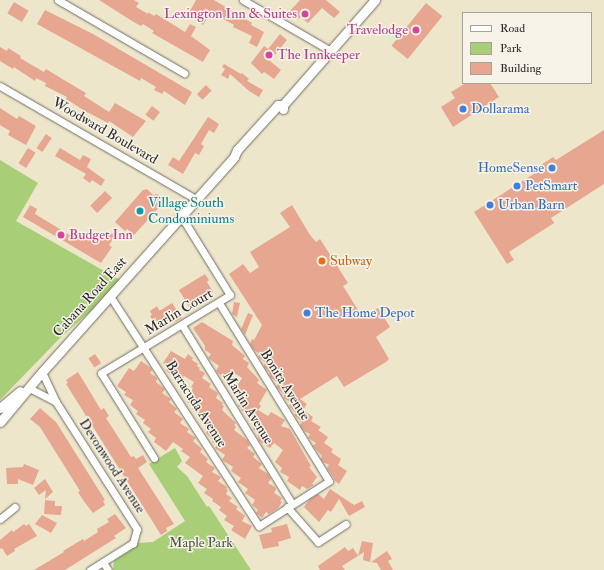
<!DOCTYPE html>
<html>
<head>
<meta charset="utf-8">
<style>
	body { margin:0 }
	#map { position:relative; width:604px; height:570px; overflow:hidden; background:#eee6cb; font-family:"IM FELL Double Pica",serif }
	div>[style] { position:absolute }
	.green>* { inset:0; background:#a8ce78 }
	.building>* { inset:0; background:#e7a690; transform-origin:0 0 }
	.roads { filter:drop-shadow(0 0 1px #6f6c63) drop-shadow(0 0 1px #6f6c63) }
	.street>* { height:7px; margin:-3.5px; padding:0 3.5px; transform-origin:3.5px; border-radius:3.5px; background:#fff }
	.secondary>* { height:9px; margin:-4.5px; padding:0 4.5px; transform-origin:4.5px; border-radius:4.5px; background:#fff }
	.dots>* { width:11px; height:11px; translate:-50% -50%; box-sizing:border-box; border:2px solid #f7f3e8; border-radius:50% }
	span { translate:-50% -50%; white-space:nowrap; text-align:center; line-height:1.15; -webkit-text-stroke:3px #f7f3e8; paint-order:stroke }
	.hotel-label { font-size:14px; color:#b23c85 }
	.right { translate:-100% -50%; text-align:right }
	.left { translate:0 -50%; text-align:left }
	.shop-label { font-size:14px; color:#366cbe }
	.street-label { font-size:14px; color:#2b2b2b }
	.culture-label { font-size:14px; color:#0d838f }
	.food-label { font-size:14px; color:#c56008 }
	.park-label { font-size:14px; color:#4a543e }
	.legend { position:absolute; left:462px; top:12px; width:130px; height:72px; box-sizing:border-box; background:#f7f3e8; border:1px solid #a5a39c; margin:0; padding:5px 7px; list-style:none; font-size:12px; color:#2b2b2b }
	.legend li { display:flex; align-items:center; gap:8px; height:20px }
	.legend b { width:20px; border:1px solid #a5a39c }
</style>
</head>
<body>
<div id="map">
	<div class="green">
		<i style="clip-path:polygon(0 160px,38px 183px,16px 221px,120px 280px,92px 310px,61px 337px,0 400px)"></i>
		<i style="clip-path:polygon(175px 448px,182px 461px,177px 467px,187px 476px,207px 507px,209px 506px,251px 570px,113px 570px,114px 561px,138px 543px,153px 542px,185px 521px,149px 464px)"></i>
	</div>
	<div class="building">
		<i style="clip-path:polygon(99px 0,134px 0,139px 3px,136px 7px,148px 14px,148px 12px,154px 16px,156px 14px,185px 32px,190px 24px,196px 27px,191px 36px,210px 50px,203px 62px,152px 33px,154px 31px,143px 24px,141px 26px,132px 21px)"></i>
		<i style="clip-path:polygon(196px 0,214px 0,252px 23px,251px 25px,264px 32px,257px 47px,249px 43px,252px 36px,233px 27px,234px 25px,211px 12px,203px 25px,197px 21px,200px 16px,190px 11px)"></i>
		<i style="clip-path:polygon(300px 0,326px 0,340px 12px,334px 18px,322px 8px,308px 23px,300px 17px,299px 19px,290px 11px)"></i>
		<i style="left:14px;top:2px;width:17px;height:13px;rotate:31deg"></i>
		<i style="left:426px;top:3px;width:21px;height:55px;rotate:39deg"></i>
		<i style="clip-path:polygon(45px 10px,93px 34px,192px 92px,185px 105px,164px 91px,162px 94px,154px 90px,156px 87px,141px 78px,140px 81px,37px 24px)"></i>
		<i style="clip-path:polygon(280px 34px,287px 40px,270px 61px,281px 70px,274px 79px,264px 72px,262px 74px,251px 63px,264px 46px,268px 49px)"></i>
		<i style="clip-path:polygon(0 47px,7px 51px,8px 48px,21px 56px,20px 58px,44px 72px,46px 69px,64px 80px,86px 93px,84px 96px,109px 112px,115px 103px,146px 121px,133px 137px,109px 121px,108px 123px,85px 111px,66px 99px,67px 97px,45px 86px,46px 83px,36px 78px,35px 81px,14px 67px,13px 69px,0 61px)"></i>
		<i style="clip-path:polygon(224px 64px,241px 74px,242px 73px,249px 79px,247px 81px,263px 90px,259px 97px,249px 91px,230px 74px,228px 79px,221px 75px,225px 69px,222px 67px)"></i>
		<i style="clip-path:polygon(466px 83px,490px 83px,499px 97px,453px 127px,441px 107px,455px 98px,451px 92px)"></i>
		<i style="left:206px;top:85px;width:8px;height:13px;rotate:45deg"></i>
		<i style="left:152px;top:106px;width:10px;height:11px;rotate:37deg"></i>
		<i style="clip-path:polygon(0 108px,17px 119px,19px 116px,36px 126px,26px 145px,8px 135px,10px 131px,0 125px)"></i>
		<i style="clip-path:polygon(208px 117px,219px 124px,214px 133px,209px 130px,201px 144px,204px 146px,199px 155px,195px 153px,183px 174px,168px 165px,173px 157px,179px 161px)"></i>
		<i style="clip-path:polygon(604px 130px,604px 184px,551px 218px,554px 223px,509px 252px,514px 260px,507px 264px,474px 212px,540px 170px,538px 167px,553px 157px,556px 160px)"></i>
		<i style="left:46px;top:134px;width:7px;height:17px;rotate:34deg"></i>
		<i style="left:28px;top:148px;width:9px;height:18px;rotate:32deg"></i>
		<i style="clip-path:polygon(60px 148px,80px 160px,83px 155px,91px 159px,87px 167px,105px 180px,101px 186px,92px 180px,90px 183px,83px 178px,86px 174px,55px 156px)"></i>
		<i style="clip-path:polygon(147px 189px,153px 195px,157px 194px,165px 201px,134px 235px,127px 229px,125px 231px,115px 222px,143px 190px)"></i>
		<i style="left:105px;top:191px;width:10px;height:21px;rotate:45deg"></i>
		<i style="clip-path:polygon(30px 205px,37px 209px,35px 214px,78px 240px,82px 234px,98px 244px,106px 230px,115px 236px,109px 245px,112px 247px,101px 263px,23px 217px)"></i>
		<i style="clip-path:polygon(292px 205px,310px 235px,316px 242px,320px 239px,348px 283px,343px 286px,363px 318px,378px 308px,390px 327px,376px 337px,389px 359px,386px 362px,344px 387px,337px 376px,300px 399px,307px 404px,303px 410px,313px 417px,311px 421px,321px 427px,318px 430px,328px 437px,324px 443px,333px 449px,331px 452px,341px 459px,338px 465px,347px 471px,339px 484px,334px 480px,334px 478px,327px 468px,329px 465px,323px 462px,321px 459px,322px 456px,313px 446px,316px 443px,308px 438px,310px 434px,304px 431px,300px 425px,302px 422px,294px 415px,296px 413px,289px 406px,291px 403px,284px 398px,284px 394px,276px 387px,279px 383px,270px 377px,269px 372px,264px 367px,265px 362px,258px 357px,260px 354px,254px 350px,250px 344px,252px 339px,254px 340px,262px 325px,229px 274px,243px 264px,250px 273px,259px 267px,250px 252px,290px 227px,280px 213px)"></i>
		<i style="clip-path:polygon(205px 274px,209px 280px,207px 282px,213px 292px,190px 308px,179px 290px)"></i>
		<i style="clip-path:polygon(234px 302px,240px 303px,237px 317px,232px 314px)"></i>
		<i style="clip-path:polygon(172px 303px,182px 318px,175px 322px,174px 320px,161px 328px,156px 320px,154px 322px,150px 316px,152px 315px,150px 311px,157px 306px,159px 310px,161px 310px)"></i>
		<i style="clip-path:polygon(248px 313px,253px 315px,245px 335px,241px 329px)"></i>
		<i style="clip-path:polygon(202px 322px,233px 341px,232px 345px,245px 356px,243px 359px,249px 363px,247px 367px,259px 380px,257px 383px,267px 390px,259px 404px,261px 406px,258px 410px,268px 416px,271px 412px,285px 420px,281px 426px,290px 429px,311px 466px,309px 467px,317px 477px,312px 484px,314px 485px,307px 489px,302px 486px,300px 490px,287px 481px,289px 477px,280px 472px,282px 468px,275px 462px,283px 450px,274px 443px,270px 448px,259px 441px,257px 432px,253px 429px,254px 423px,248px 419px,248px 414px,241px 410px,242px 408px,238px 406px,241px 401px,236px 398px,237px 395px,233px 392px,242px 378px,233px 372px,227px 381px,216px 371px,219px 366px,208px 358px,211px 354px,205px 350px,205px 346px,193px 328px)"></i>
		<i style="clip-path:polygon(171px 351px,185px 359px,188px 354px,193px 358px,192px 360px,198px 364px,197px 366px,200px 368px,199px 370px,205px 373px,202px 378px,211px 384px,209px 387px,218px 393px,216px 398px,223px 403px,222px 405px,224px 406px,222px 410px,236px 423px,234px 425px,236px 427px,234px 430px,247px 440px,250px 445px,247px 448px,255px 454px,253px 457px,262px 464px,259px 468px,268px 474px,271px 479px,268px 483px,275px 487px,276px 489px,274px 493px,282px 498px,280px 501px,282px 502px,278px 508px,269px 514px,266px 512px,262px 518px,256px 513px,258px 510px,252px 505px,255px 500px,245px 493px,248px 489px,238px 482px,241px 478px,231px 471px,233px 467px,222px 460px,225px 455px,215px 448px,217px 445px,212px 442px,213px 440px,206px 433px,207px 430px,205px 425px,200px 421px,203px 417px,192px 409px,194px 406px,187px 402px,188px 399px,187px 398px,193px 388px,191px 387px,194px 382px,184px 376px,179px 383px,166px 370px,168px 367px,163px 363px)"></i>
		<i style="left:95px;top:354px;width:11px;height:8px;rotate:56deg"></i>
		<i style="clip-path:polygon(141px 361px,151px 368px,152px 370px,150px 373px,157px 378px,156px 382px,165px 389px,162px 393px,171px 399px,169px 402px,177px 409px,174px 412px,183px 419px,180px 423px,189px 429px,187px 432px,196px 438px,193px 441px,202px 449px,200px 452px,208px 459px,206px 462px,215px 468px,212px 472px,221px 477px,218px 481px,227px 487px,226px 489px,228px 490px,226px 494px,232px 498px,229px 501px,238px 507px,236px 509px,245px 516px,242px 521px,252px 526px,245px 539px,231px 530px,234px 526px,224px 520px,227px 516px,219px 510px,221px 507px,212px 501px,213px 499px,204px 493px,207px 489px,198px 483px,203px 476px,185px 463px,190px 457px,181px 451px,183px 449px,173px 442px,166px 451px,154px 442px,156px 438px,148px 432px,151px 429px,143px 423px,145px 420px,136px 414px,138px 411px,130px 405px,133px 400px,124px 395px,126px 392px,117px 386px,129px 368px,134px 371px)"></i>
		<i style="clip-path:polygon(78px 372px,101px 410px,104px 408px,109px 416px,106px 418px,131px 457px,134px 456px,136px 459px,143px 455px,147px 462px,138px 468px,174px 524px,166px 528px,167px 531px,161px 535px,66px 384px,68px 383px,66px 380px)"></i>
		<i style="clip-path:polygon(40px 408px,56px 422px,105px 500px,103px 501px,105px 505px,93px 513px,83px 500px,78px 492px,80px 491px,40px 427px,30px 419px)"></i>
		<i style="clip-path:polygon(24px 464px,39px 470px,33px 485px,18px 479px,18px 484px,7px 484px,6px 468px,23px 467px)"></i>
		<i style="clip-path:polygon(45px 479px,53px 492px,45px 499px,46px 490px,39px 495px,34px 488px)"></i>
		<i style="clip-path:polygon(330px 489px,354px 505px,362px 501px,365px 507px,349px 516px,339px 499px,331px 512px,328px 510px,319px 522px,304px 507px,310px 499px,318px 494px,324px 499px)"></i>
		<i style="clip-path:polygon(45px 500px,55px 501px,55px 506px,62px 506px,61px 515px,44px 514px)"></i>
		<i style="clip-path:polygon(115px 514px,126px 528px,114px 536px,116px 538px,65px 570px,34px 570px,64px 552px,63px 551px,83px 539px,84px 541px,98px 532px,97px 529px,109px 522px,107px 519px)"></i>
		<i style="clip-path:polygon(42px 515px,57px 523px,51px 533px,35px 524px)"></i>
		<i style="clip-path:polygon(24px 524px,26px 526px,29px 524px,37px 536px,14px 549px,15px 551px,7px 556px,2px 548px,0 549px,0 540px,12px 530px,13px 532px)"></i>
		<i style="clip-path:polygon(287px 524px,291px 538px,278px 542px,279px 546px,263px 549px,259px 535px,272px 532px,271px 528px)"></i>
		<i style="clip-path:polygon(362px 541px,373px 543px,370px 562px,363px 560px,364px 552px,358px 556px)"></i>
		<i style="clip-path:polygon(345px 547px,348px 551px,353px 548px,358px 556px,342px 566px,345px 570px,320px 570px,318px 566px)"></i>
		<i style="clip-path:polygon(387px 551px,392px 559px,388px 561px,393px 570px,381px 570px,377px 563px,371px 562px)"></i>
	</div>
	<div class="roads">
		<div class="street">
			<i style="left:58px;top:0;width:146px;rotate:30.1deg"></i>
			<i style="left:243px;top:0;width:102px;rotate:30.1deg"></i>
			<i style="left:0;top:86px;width:226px;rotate:30deg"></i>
			<i style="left:110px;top:296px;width:274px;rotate:57.1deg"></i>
			<i style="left:259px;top:526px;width:83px;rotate:-32.7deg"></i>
			<i style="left:329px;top:481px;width:209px;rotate:-121.7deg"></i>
			<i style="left:182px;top:325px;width:210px;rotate:58.4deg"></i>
			<i style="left:42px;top:372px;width:33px;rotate:65deg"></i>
			<i style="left:56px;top:402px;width:151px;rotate:57.5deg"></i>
			<i style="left:137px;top:529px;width:15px;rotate:106deg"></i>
			<i style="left:133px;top:543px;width:51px;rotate:147.9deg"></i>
			<i style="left:29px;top:388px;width:30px;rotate:27deg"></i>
			<i style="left:154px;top:458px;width:100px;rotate:-121.9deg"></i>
			<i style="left:101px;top:373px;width:151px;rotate:-31.2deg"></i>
			<i style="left:230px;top:295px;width:93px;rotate:-121.8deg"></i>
			<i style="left:287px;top:507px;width:47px;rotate:48.5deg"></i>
			<i style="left:318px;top:542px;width:33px;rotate:-33deg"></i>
			<i style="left:0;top:519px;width:19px;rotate:-39deg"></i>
			<i style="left:103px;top:562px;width:9px;rotate:58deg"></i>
		</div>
		<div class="secondary">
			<i style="left:283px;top:109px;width:4px;rotate:-90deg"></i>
			<i style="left:283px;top:105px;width:140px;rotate:-48.8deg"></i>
			<i style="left:0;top:408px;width:26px;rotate:-40deg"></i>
			<i style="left:0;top:422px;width:65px;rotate:-50deg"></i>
			<i style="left:42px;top:372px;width:288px;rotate:-48.2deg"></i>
			<i style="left:234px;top:157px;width:8px;rotate:-67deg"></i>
			<i style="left:237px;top:150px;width:61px;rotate:-47.7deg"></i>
			<i style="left:278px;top:105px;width:5px"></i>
		</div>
	</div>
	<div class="dots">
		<i style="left:305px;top:14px;background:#d1479c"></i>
		<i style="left:416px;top:30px;background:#d1479c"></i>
		<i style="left:269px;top:55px;background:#d1479c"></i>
		<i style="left:463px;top:109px;background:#3f7fe0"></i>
		<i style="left:552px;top:168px;background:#3f7fe0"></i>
		<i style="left:517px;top:186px;background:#3f7fe0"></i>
		<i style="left:490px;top:205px;background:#3f7fe0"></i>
		<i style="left:140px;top:211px;background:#0f9aa8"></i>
		<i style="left:61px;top:235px;background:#d1479c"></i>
		<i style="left:322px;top:261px;background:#e8710a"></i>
		<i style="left:307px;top:313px;background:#3f7fe0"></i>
	</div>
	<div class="hotel-label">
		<span class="right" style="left:297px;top:14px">Lexington Inn &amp; Suites</span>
		<span class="right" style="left:408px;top:30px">Travelodge</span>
		<span class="left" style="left:277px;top:55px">The Innkeeper</span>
		<span class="left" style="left:69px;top:235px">Budget Inn</span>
	</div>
	<div class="shop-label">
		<span class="left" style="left:471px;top:109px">Dollarama</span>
		<span class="right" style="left:544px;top:168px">HomeSense</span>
		<span class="left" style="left:525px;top:186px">PetSmart</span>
		<span class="left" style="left:498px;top:205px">Urban Barn</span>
		<span class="left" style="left:315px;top:313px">The Home Depot</span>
	</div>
	<div class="street-label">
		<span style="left:105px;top:131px;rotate:30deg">Woodward Boulevard</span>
		<span style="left:90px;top:297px;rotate:-48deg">Cabana Road East</span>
		<span style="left:179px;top:312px;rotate:-31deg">Marlin Court</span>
		<span style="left:285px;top:385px;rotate:58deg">Bonita Avenue</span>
		<span style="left:196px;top:404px;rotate:57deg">Barracuda Avenue</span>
		<span style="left:248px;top:408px;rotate:58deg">Marlin Avenue</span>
		<span style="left:112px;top:466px;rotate:57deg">Devonwood Avenue</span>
	</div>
	<div class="culture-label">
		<span class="left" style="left:148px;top:211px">Village South<br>Condominiums</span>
	</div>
	<div class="food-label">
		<span class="left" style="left:330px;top:261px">Subway</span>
	</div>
	<div class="park-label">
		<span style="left:201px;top:543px">Maple Park</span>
	</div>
	<ul class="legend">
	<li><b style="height:5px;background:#fff"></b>Road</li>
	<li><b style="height:11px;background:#a8ce78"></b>Park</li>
	<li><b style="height:11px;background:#e7a690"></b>Building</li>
	</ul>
</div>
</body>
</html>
